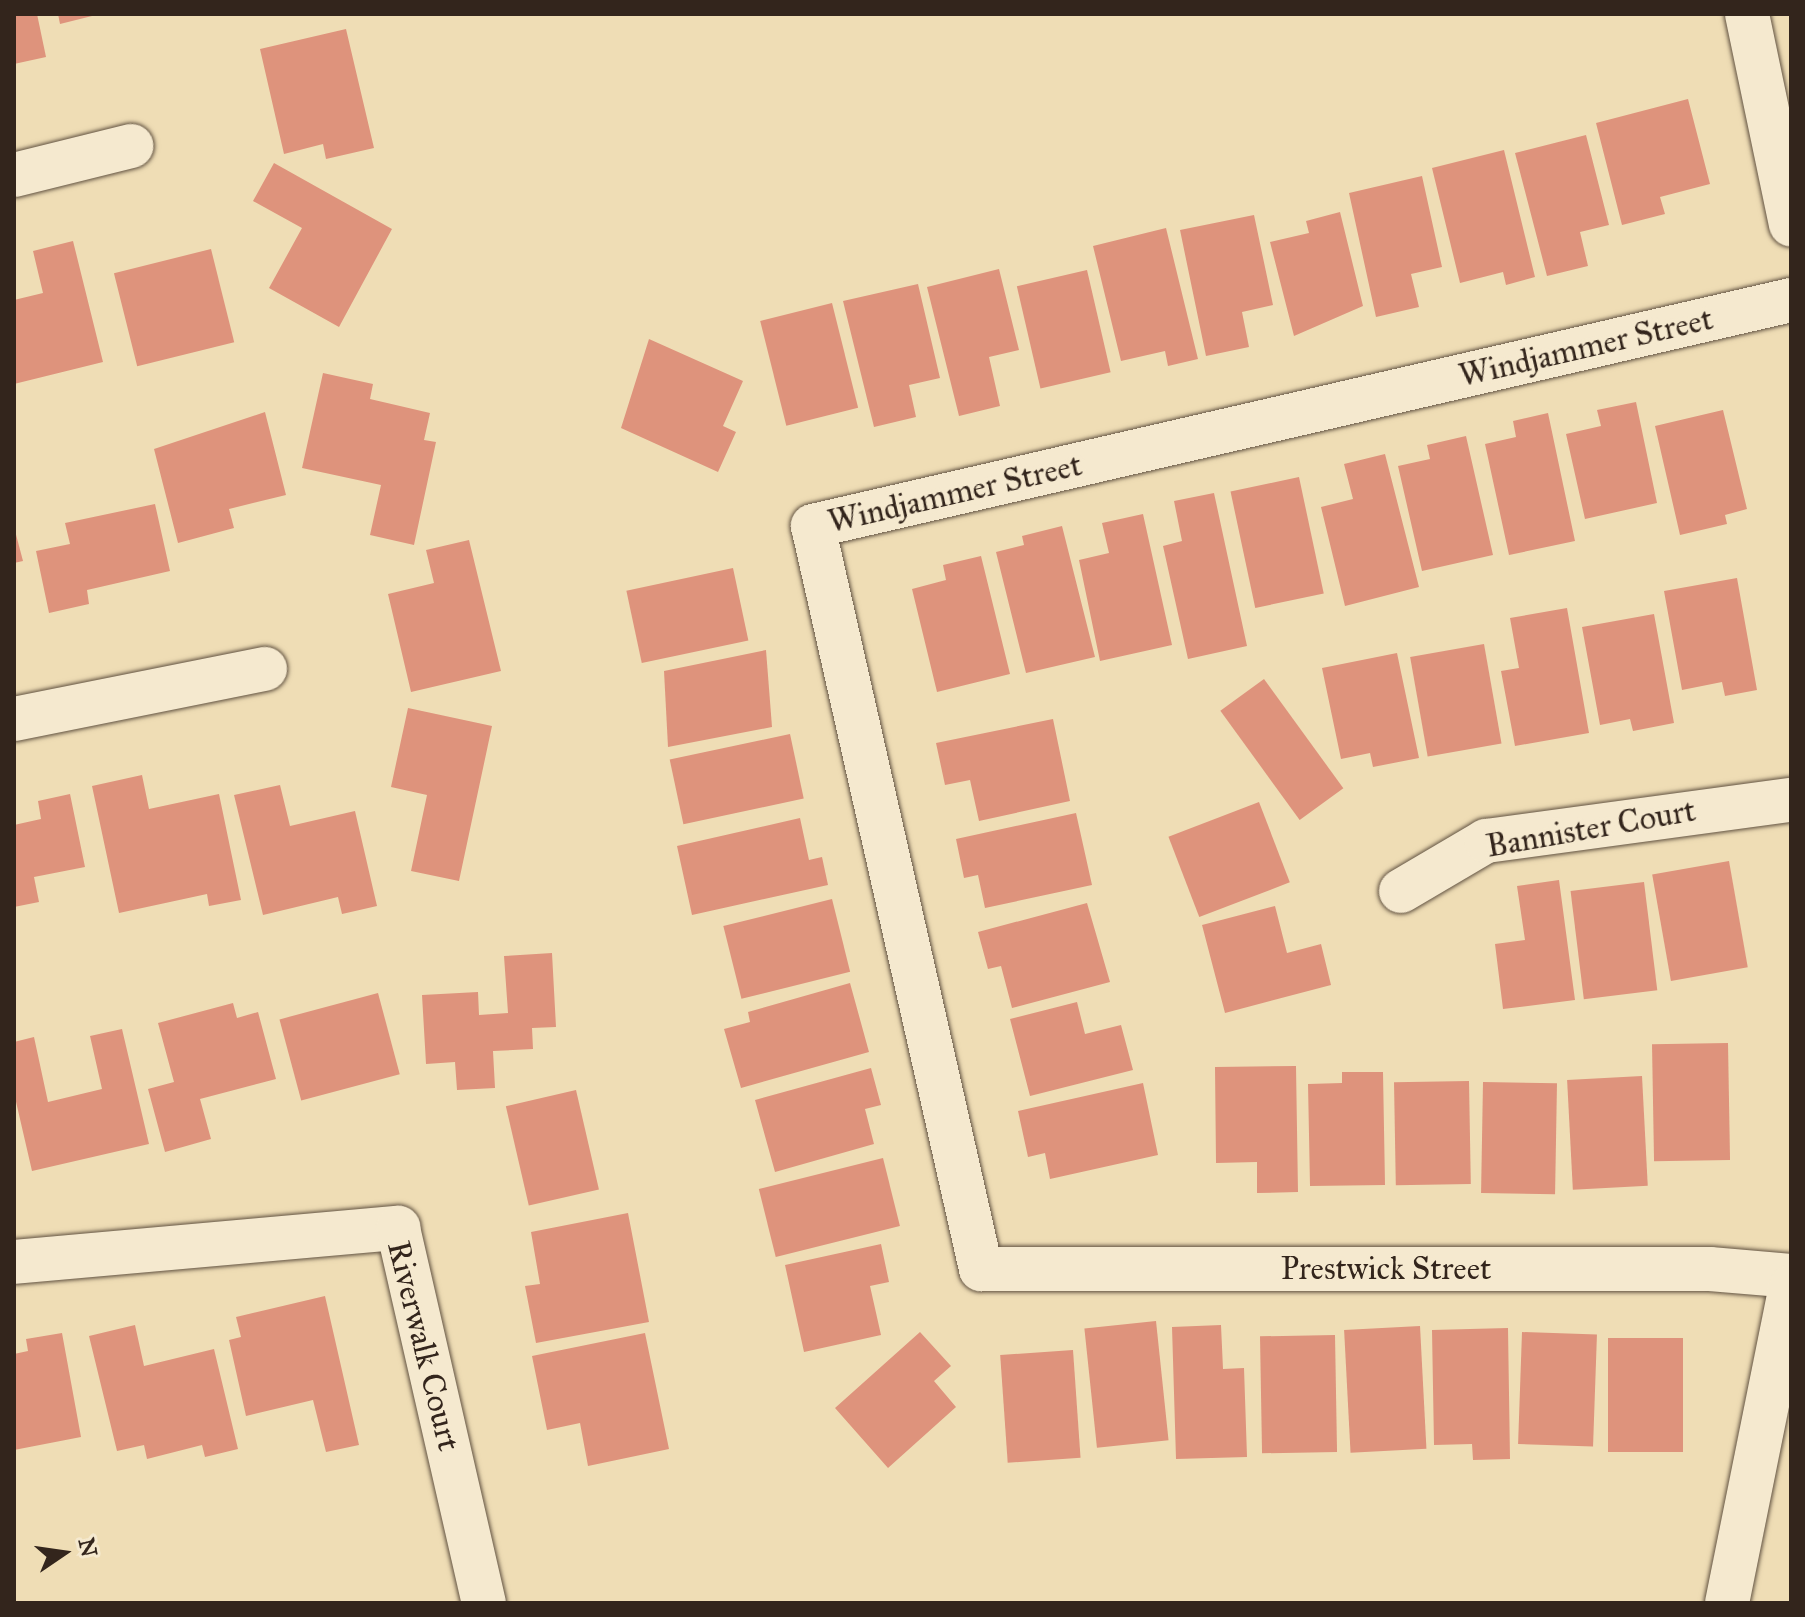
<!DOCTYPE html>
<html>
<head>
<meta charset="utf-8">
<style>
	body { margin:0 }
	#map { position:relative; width:1805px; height:1617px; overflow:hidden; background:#efddb5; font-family:"IM FELL Great Primer",serif }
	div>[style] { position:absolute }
	.building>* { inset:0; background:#de937c; transform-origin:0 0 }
	.roads { filter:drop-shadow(0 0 2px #625342) drop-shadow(0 0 2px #625342) }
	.minor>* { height:44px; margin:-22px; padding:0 22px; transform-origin:22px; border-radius:22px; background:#f5e9cf }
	span { translate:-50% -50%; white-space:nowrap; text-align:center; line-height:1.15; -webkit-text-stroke:8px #f5e9cf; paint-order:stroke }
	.street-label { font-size:32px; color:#33251c }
	.frame { position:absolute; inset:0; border:16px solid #33251c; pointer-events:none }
	.north { position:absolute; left:24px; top:1513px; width:80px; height:80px; -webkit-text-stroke:6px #f5e9cf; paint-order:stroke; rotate:77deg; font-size:22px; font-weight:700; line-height:32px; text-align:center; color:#33251c }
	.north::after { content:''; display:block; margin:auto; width:28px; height:36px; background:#33251c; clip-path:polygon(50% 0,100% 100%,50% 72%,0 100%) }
</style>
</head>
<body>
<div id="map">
	<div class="building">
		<i style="clip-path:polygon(14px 14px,37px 14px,46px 57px,14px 64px)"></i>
		<i style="clip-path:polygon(58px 14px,96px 14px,96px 15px,60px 24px)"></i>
		<i style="clip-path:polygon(346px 29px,374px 148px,326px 159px,323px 144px,284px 154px,260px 49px)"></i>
		<i style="clip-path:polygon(1688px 99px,1710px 184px,1660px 197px,1665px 214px,1622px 225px,1596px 123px)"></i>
		<i style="clip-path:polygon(1586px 135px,1609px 225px,1580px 232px,1588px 266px,1547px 276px,1515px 153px)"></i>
		<i style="clip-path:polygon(1504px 150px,1535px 277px,1506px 285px,1503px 272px,1460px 283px,1432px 168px)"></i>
		<i style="clip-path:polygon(274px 163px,392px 229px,339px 327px,269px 288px,302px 228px,253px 201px)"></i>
		<i style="clip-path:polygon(1422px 176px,1442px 267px,1411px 274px,1419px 307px,1376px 317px,1349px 193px)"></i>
		<i style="clip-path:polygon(1340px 212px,1363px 306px,1294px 336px,1270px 242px,1309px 233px,1306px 221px)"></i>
		<i style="clip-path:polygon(1254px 215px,1273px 305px,1242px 312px,1249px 347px,1206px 356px,1180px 230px)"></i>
		<i style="clip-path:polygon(1166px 228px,1198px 359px,1168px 366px,1165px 351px,1121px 361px,1093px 246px)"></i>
		<i style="clip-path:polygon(73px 241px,103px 362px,14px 384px,14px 300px,43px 293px,33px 251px)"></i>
		<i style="left:211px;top:249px;width:96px;height:100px;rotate:76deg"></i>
		<i style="clip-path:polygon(999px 269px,1019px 350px,989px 357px,1000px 406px,959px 416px,927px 287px)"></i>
		<i style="left:1087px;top:270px;width:105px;height:72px;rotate:77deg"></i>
		<i style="clip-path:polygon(918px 284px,940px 378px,909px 385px,916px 417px,874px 427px,843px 301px)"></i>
		<i style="left:832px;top:303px;width:108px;height:74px;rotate:76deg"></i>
		<i style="clip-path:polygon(649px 339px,743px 381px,723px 426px,736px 432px,718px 472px,621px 428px)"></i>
		<i style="clip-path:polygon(323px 373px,373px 384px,370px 399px,430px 413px,424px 440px,436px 442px,414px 545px,370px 535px,381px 485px,302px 468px)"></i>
		<i style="clip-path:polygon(1636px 402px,1657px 503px,1585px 519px,1566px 434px,1601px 426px,1597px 410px)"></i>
		<i style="clip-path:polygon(1723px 410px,1747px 509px,1725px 515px,1727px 524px,1680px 535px,1655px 426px)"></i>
		<i style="clip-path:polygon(265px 412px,286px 495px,229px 509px,234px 528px,178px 543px,154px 449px)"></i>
		<i style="clip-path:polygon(1548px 413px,1575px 541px,1509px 555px,1485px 444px,1516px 437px,1513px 421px)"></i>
		<i style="clip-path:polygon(1466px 436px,1493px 555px,1422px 571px,1398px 466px,1430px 459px,1427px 445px)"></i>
		<i style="clip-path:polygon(1385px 454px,1419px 587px,1345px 606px,1321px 507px,1353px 499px,1344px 464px)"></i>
		<i style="left:1299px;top:477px;width:119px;height:70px;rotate:78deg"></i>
		<i style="clip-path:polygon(1214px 493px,1247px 646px,1188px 659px,1163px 546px,1182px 541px,1174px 501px)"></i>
		<i style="clip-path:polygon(155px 504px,170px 571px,87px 590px,89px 604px,49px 613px,36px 551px,70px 544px,65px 523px)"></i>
		<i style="clip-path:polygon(1143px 514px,1172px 645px,1100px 661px,1079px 560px,1109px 553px,1102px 523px)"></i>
		<i style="clip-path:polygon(1062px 526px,1095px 657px,1026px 673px,996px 552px,1024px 545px,1022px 536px)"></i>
		<i style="clip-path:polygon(14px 527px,23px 561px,14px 563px)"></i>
		<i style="clip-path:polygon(469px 540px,501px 671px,411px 692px,388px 594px,434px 583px,426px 550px)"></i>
		<i style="clip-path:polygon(981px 556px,1010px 674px,937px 692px,912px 589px,946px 580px,943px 565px)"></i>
		<i style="left:733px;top:568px;width:74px;height:109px;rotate:78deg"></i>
		<i style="clip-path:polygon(1737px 578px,1757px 690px,1725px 696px,1722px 682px,1682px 690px,1664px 591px)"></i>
		<i style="clip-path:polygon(1567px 608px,1589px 733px,1515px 746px,1501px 671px,1519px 668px,1510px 618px)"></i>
		<i style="clip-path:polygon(1654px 614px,1674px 723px,1633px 731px,1630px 719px,1600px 725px,1582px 627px)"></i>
		<i style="left:1484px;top:644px;width:101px;height:75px;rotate:80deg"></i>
		<i style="clip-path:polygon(766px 650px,772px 727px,668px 747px,664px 671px)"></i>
		<i style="clip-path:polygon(1397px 653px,1419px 758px,1373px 767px,1370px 753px,1341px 759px,1322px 668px)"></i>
		<i style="left:1264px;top:679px;width:135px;height:54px;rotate:54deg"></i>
		<i style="clip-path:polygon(408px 708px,492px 726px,459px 881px,411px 871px,427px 795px,391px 787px)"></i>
		<i style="clip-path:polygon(1053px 719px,1070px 801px,979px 821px,970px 780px,945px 785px,936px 743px)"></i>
		<i style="left:790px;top:734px;width:66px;height:123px;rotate:78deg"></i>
		<i style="clip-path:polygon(142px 775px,149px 809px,219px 794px,241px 900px,209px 906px,207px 894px,119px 913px,92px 786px)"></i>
		<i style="clip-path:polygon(280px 785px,290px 826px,355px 811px,377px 906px,342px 914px,338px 897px,263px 915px,234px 795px)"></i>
		<i style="clip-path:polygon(70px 794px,85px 867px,34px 877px,39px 902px,14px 907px,14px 825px,41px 819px,38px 801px)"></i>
		<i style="left:1259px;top:802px;width:86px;height:97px;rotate:69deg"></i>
		<i style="clip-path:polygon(1076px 813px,1092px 885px,985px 908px,978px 875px,964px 878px,956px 839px)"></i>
		<i style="clip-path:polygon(800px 818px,809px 860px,822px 857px,828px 885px,692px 915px,677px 846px)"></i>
		<i style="left:1729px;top:861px;width:108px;height:78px;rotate:80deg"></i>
		<i style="clip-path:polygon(1559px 880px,1575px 1000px,1503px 1009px,1495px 944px,1525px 940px,1517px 886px)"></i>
		<i style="left:1644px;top:882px;width:109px;height:74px;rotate:83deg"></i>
		<i style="left:832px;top:899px;width:75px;height:112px;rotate:76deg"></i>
		<i style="clip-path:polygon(1087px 903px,1110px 982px,1012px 1008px,1001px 966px,988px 969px,978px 932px)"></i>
		<i style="clip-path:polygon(1275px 906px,1287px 953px,1321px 944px,1331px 985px,1225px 1013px,1202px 925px)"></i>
		<i style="clip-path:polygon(552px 953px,556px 1027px,532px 1028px,533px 1049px,493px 1051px,495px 1088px,457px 1090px,455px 1062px,426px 1064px,422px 995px,478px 992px,479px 1015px,508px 1013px,504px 956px)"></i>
		<i style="clip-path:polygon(850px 983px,869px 1052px,741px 1088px,724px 1029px,750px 1022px,748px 1012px)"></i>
		<i style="left:378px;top:993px;width:84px;height:102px;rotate:75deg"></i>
		<i style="clip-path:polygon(1077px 1002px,1085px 1034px,1121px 1025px,1133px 1070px,1030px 1096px,1010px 1019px)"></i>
		<i style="clip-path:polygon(233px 1003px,237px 1018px,258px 1012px,276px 1079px,200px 1099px,211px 1139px,165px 1152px,148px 1089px,174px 1082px,158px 1023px)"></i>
		<i style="clip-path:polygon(122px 1029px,149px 1144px,32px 1171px,14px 1093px,14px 1042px,34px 1037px,48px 1102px,102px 1089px,90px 1036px)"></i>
		<i style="left:1728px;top:1043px;width:117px;height:76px;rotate:89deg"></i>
		<i style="clip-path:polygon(1296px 1066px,1298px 1192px,1257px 1193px,1257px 1162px,1216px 1163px,1215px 1067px)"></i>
		<i style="clip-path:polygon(871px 1068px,881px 1105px,865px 1109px,874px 1144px,775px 1172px,755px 1100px)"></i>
		<i style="clip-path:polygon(1342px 1072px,1383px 1072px,1385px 1185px,1310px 1186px,1308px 1084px,1342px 1083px)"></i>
		<i style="left:1642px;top:1076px;width:110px;height:75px;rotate:87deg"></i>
		<i style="left:1469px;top:1081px;width:103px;height:75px;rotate:89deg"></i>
		<i style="left:1483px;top:1082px;width:74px;height:111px;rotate:1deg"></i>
		<i style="clip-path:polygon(1143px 1083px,1158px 1155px,1050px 1179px,1045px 1153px,1028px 1157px,1018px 1111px)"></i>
		<i style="left:576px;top:1090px;width:102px;height:72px;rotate:77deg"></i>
		<i style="left:883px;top:1158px;width:70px;height:128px;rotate:76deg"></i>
		<i style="clip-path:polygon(628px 1213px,649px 1322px,536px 1343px,525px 1286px,540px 1284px,531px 1232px)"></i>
		<i style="clip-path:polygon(881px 1244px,889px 1282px,870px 1286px,881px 1335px,804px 1352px,785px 1265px)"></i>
		<i style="clip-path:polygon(325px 1296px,359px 1445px,326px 1452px,313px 1400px,246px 1416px,229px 1340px,241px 1337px,236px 1317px)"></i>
		<i style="left:1156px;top:1321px;width:120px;height:72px;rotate:84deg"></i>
		<i style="clip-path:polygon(135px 1325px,144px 1366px,214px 1349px,238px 1449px,205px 1457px,202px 1445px,147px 1459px,144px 1445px,117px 1451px,89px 1336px)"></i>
		<i style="clip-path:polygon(1221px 1325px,1223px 1369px,1244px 1368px,1247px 1457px,1176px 1459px,1172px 1327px)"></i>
		<i style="left:1420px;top:1326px;width:123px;height:76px;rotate:87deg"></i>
		<i style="clip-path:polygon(1508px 1328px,1510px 1459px,1473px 1460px,1472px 1444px,1434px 1445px,1432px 1330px)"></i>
		<i style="clip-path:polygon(920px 1332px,951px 1366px,934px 1381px,956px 1407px,888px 1468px,835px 1408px)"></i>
		<i style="left:1522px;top:1332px;width:75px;height:112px;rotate:2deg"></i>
		<i style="clip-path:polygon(62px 1333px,81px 1437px,14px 1450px,14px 1354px,28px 1351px,26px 1339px)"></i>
		<i style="clip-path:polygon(645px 1333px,669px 1449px,588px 1466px,580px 1423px,547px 1430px,532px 1356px)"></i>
		<i style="left:1335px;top:1335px;width:117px;height:75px;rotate:89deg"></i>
		<i style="left:1608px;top:1338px;width:75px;height:114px"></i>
		<i style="left:1073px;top:1350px;width:108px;height:73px;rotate:86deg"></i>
	</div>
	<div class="roads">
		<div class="minor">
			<i style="left:1747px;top:14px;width:215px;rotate:78.2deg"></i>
			<i style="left:14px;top:175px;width:121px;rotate:-13.9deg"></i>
			<i style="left:1791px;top:300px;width:1004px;rotate:166.99deg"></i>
			<i style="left:813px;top:526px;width:762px;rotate:77.26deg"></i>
			<i style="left:981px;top:1269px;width:729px"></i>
			<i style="left:1710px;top:1269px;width:81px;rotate:4.9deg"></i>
			<i style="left:14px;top:719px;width:256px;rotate:-11.3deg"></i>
			<i style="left:1401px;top:891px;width:99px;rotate:-30.5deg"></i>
			<i style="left:1486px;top:841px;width:308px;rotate:-7.7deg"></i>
			<i style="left:14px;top:1262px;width:386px;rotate:-5.1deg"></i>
			<i style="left:398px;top:1228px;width:385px;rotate:77.1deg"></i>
			<i style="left:1727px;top:1603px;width:322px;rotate:-78.6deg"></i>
		</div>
	</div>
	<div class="street-label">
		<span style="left:1586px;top:348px;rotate:-13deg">Windjammer Street</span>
		<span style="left:955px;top:494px;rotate:-13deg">Windjammer Street</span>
		<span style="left:1591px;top:829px;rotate:-10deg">Bannister Court</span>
		<span style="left:1386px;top:1269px">Prestwick Street</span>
		<span style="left:423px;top:1346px;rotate:76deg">Riverwalk Court</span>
	</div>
	<div class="frame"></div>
	<div class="north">N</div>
</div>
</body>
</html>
